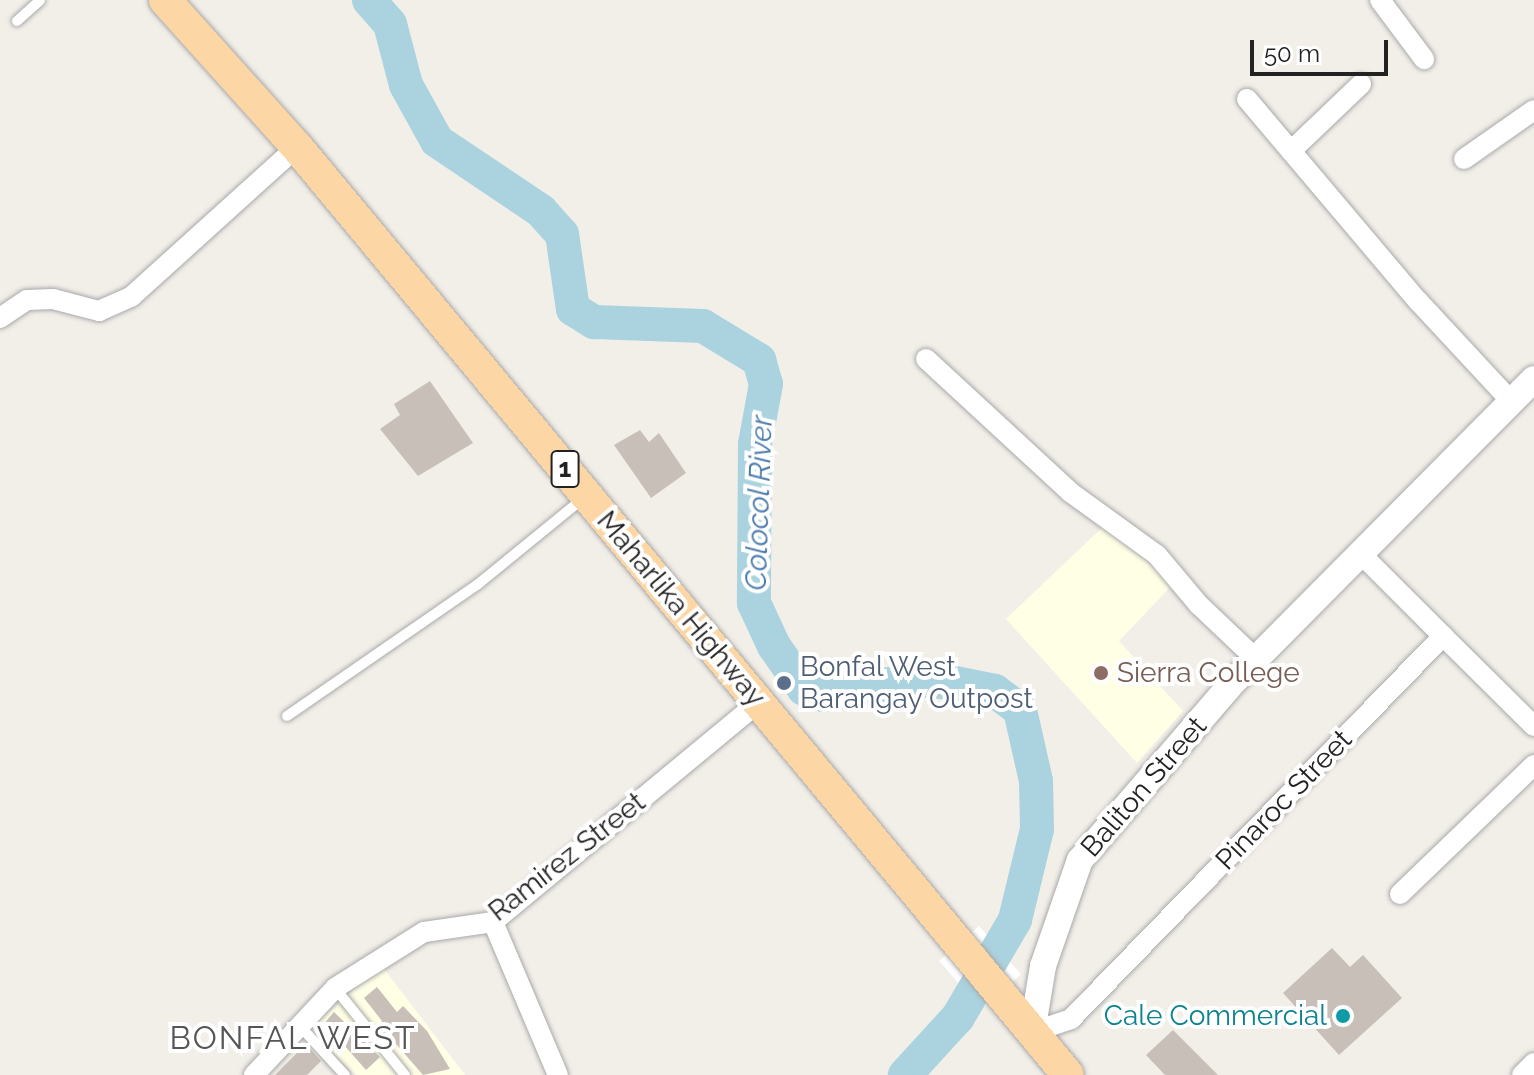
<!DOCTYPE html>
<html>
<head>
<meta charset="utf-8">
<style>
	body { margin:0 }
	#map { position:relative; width:1534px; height:1075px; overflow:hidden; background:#f2efe9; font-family:Raleway,sans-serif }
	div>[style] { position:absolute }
	.education>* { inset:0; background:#ffffe5 }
	.pier>* { inset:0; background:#fff; transform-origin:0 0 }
	.river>* { height:34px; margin:-17px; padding:0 17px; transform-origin:17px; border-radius:17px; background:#aad3df }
	.building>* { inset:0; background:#c7bfb8 }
	.roads { filter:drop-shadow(0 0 2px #a9a9a9) drop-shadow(0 0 2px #a9a9a9) }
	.service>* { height:10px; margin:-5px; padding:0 5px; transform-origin:5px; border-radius:5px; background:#fff }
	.minor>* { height:20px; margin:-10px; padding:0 10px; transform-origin:10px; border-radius:10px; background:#fff }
	.tertiary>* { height:26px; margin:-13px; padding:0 13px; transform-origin:13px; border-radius:13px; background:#fff }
	.primary>* { height:32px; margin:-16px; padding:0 16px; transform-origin:16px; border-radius:16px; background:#fcd6a4 }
	.dots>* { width:22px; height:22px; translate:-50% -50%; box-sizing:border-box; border:4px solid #fff; border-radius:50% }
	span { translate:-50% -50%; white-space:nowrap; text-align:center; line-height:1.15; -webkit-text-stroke:8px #fff; paint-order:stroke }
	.shield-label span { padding:2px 6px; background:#fff; border:2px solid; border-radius:6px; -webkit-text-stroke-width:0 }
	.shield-label { font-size:26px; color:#222; font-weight:700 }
	.street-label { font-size:28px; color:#222 }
	.service-label { font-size:28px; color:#4e5e75 }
	.left { translate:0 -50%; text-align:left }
	.education-label { font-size:28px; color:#785e54 }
	.culture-label { font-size:28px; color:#0d838f }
	.right { translate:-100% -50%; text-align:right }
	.water-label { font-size:30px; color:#4a7aab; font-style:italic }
	.quarter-label { font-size:32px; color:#555; letter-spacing:2px }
	.scale { position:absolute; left:1250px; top:40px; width:138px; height:36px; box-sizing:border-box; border:4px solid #222; border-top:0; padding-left:10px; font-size:24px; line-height:28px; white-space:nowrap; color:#222; -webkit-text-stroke:6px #fff; paint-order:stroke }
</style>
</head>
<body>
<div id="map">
	<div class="education">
		<i style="clip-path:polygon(1107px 523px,1177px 580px,1119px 641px,1183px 711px,1137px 763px,1006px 619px)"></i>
		<i style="clip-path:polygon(381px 965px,465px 1075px,356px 1075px,310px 1030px)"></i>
	</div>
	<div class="pier">
		<i style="left:979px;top:926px;width:64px;height:53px;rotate:49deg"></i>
	</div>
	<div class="river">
		<i style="left:369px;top:0;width:32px;rotate:49deg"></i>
		<i style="left:390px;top:24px;width:63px;rotate:75.3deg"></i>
		<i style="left:406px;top:85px;width:64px;rotate:61deg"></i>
		<i style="left:437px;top:141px;width:125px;rotate:33.9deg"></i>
		<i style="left:541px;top:211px;width:31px;rotate:48deg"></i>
		<i style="left:562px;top:234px;width:76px;rotate:81.7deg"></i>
		<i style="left:573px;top:309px;width:25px;rotate:32deg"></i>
		<i style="left:594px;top:322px;width:109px;rotate:2.1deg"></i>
		<i style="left:703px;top:326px;width:66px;rotate:31.3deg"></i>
		<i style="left:759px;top:360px;width:25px;rotate:74deg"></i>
		<i style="left:766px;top:384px;width:61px;rotate:100.4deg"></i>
		<i style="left:755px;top:444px;width:159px;rotate:90.4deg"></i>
		<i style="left:754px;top:603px;width:47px;rotate:65.1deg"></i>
		<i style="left:774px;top:646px;width:52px;rotate:55.1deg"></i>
		<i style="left:804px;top:689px;width:21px;rotate:17deg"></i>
		<i style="left:824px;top:695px;width:90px;rotate:-9.6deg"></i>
		<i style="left:913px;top:680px;width:42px;rotate:4.1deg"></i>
		<i style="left:955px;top:683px;width:41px;rotate:11.3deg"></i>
		<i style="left:995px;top:691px;width:31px;rotate:37deg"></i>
		<i style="left:1020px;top:710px;width:73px;rotate:77.3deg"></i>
		<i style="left:1036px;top:781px;width:48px;rotate:88.8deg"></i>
		<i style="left:1037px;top:829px;width:94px;rotate:103.6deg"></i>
		<i style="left:1015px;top:920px;width:113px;rotate:120.4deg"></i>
		<i style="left:958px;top:1017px;width:79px;rotate:132.4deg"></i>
	</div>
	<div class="building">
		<i style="clip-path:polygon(430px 381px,473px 443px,418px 476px,380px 429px,400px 415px,394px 404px)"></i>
		<i style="clip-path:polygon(640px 430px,649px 442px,659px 433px,686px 473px,651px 498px,614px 445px)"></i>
		<i style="clip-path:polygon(1332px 948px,1350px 967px,1363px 955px,1402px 998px,1339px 1055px,1283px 993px)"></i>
		<i style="clip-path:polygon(377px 987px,397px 1012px,403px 1006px,427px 1031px,450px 1069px,423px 1075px,396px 1044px,392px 1047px,376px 1027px,382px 1021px,364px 998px)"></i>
		<i style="clip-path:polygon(334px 1012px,380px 1057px,366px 1070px,344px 1045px,332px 1049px,317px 1032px)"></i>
		<i style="clip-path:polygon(1173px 1030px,1218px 1075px,1165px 1075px,1146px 1055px)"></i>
		<i style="clip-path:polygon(306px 1044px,321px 1061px,307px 1075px,275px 1075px)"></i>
	</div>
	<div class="roads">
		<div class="service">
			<i style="left:17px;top:21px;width:31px;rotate:-42deg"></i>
			<i style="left:287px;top:716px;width:231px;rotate:-34.6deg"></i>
			<i style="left:477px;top:585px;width:139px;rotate:-39.2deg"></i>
			<i style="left:335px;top:988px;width:112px;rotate:51.2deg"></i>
			<i style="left:299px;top:1025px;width:68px;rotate:47.4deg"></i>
		</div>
		<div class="minor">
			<i style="left:1380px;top:0;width:74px;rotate:53.3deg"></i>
			<i style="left:1247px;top:99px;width:265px;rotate:49.8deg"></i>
			<i style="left:1418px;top:301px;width:135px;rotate:47.1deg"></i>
			<i style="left:1291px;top:151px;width:97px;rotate:-43.7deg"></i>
			<i style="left:1464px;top:159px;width:85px;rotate:-35deg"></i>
			<i style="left:0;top:318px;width:32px;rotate:-34deg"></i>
			<i style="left:27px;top:300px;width:26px;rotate:-2deg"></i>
			<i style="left:53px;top:299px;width:48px;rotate:14.6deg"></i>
			<i style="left:99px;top:311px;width:36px;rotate:-24deg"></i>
			<i style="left:132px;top:296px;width:222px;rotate:-42.1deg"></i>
			<i style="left:926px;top:359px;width:196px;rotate:42.7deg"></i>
			<i style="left:1070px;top:492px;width:107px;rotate:35.9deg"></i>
			<i style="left:1157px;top:555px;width:65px;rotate:50deg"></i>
			<i style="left:1199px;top:605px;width:79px;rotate:43.5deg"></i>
			<i style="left:1443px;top:636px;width:128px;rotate:44.7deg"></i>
			<i style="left:1400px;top:894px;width:186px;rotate:-43.9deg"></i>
			<i style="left:493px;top:922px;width:166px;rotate:67deg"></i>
			<i style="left:1032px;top:1032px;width:41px;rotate:-18.4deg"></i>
			<i style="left:1071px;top:1019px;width:534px;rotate:-45.83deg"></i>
			<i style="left:1443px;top:636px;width:117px;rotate:-135deg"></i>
			<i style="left:254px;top:1075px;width:119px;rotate:-47deg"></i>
			<i style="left:335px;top:988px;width:105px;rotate:-32.2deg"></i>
			<i style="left:424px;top:932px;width:70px;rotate:-8.2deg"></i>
			<i style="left:493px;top:922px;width:345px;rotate:-39.6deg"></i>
			<i style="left:1522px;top:1075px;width:17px;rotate:-45deg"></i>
		</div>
		<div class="tertiary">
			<i style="left:1032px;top:1032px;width:67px;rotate:-80.5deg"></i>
			<i style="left:1043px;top:966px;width:112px;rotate:-70.8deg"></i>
			<i style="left:1080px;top:860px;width:238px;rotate:-49.3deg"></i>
			<i style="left:1235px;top:680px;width:424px;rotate:-45.2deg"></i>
		</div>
		<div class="primary">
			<i style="left:165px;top:0;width:198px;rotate:48.1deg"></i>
			<i style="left:297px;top:147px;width:1206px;rotate:50.28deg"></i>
		</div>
	</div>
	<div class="dots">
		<i style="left:1101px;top:673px;background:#8d6e63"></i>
		<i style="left:784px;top:683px;background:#5c6f8a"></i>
		<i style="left:1343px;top:1016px;background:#0f9aa8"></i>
	</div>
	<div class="shield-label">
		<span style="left:565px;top:469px">1</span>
	</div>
	<div class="street-label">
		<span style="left:681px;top:609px;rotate:50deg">Maharlika Highway</span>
		<span style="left:1144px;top:787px;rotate:-49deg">Baliton Street</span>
		<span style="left:1284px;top:800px;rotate:-46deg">Pinaroc Street</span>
		<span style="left:567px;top:857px;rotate:-38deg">Ramirez Street</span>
	</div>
	<div class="service-label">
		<span class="left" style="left:800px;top:683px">Bonfal West<br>Barangay Outpost</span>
	</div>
	<div class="education-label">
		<span class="left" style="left:1117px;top:673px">Sierra College</span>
	</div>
	<div class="culture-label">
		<span class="right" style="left:1327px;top:1016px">Cale Commercial</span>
	</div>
	<div class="water-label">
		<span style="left:759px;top:503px;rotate:-88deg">Colocol River</span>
	</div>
	<div class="quarter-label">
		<span style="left:293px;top:1038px">BONFAL WEST</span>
	</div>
	<div class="scale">50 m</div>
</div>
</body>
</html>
